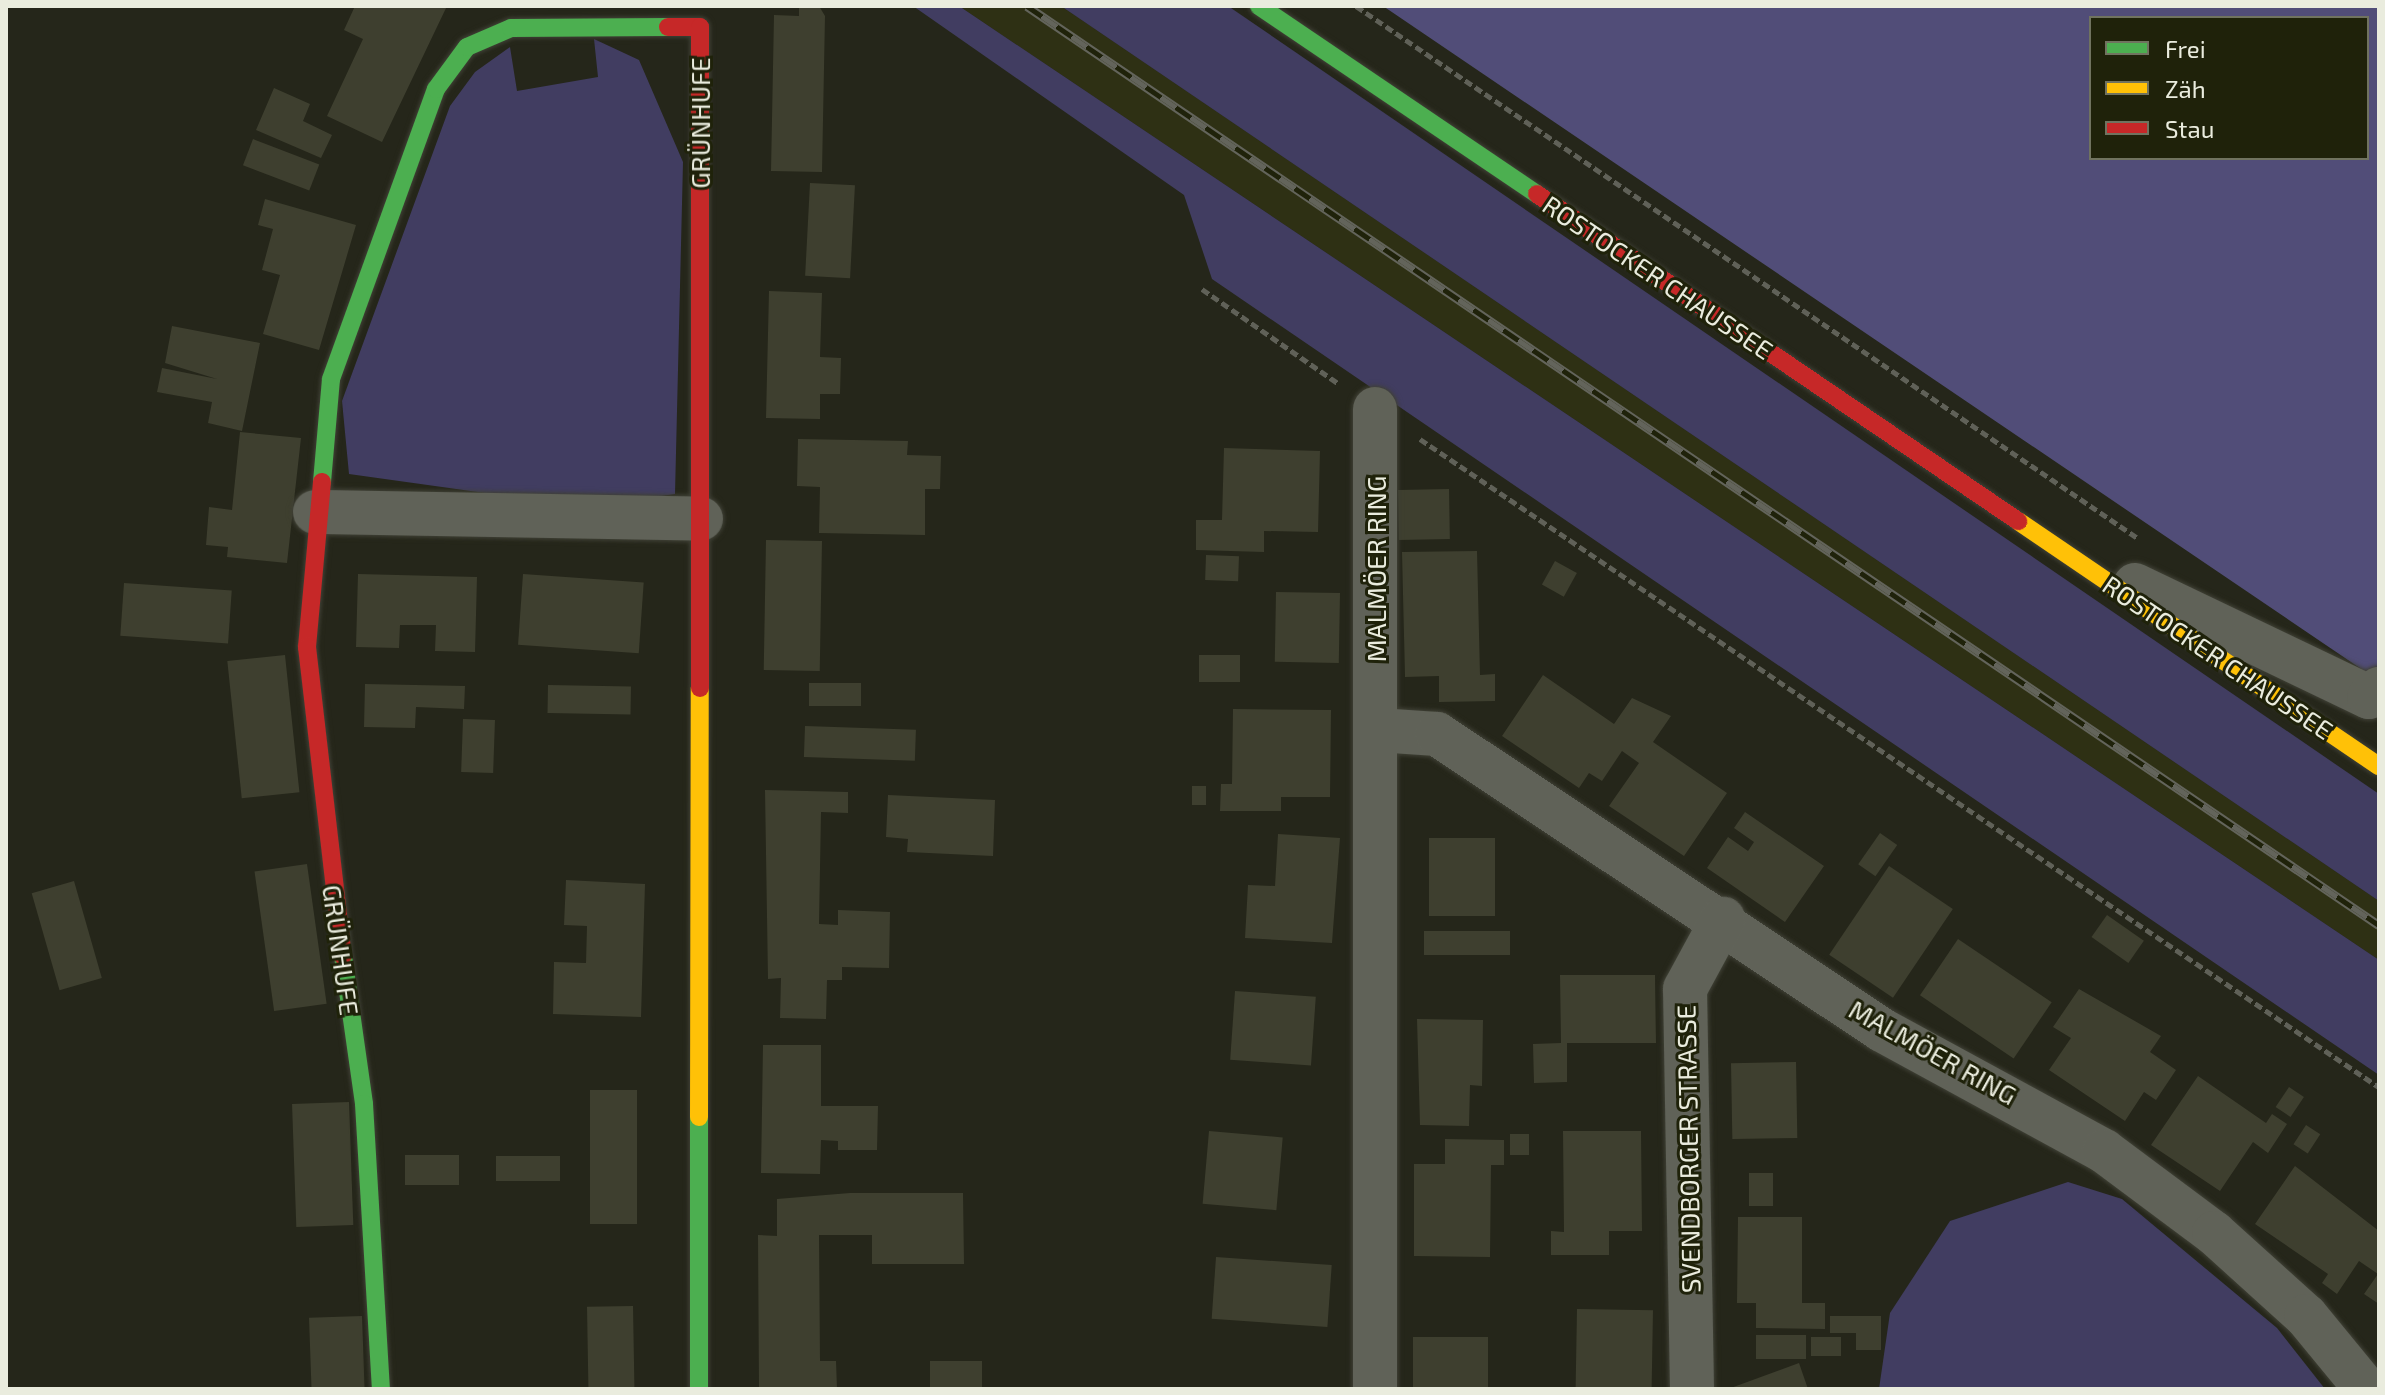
<!DOCTYPE html>
<html>
<head>
<meta charset="utf-8">
<style>
	body { margin:0 }
	#map { position:relative; width:2385px; height:1395px; overflow:hidden; background:#25261a; font-family:"Exo 2",sans-serif }
	div>[style] { position:absolute }
	.built>* { inset:0; background:#2e3014 }
	.green>* { inset:0; background:#413d61 }
	.forest>* { inset:0; background:#514d78 }
	.building>* { inset:0; background:#3e3f2f; transform-origin:0 0 }
	.path>* { height:5px; margin-top:-2.5px; transform-origin:0; background:repeating-linear-gradient(90deg,#606158 0 8px,transparent 0 12px) }
	.roads { filter:drop-shadow(0 0 2px #404136) drop-shadow(0 0 2px #404136) }
	.street>* { height:44px; margin:-22px; padding:0 22px; transform-origin:22px; border-radius:22px; background:#606258 }
	.fast>* { height:18px; margin:-9px; padding:0 9px; transform-origin:9px; border-radius:9px; background:#4caf50 }
	.slow>* { height:18px; margin:-9px; padding:0 9px; transform-origin:9px; border-radius:9px; background:#ffc107 }
	.jam>* { height:18px; margin:-9px; padding:0 9px; transform-origin:9px; border-radius:9px; background:#c62828 }
	.rail>* { height:9px; margin-top:-4.5px; transform-origin:0; background:repeating-linear-gradient(90deg,#1f220a 0 18px,#63645b 0 36px); box-sizing:border-box; border-block:2px solid #63645b }
	span { translate:-50% -50%; white-space:nowrap; text-align:center; line-height:1.15; -webkit-text-stroke:6px #1f220a; paint-order:stroke }
	.street-label { font-size:26px; color:#eaecde }
	.frame { position:absolute; inset:0; border:8px solid #eaecde; pointer-events:none }
	.legend { position:absolute; left:2089px; top:16px; width:280px; height:144px; box-sizing:border-box; background:#1f220a; border:2px solid #70735f; margin:0; padding:10px 14px; list-style:none; font-size:24px; color:#eaecde }
	.legend li { display:flex; align-items:center; gap:16px; height:40px }
	.legend b { width:40px; border:2px solid #70735f }
</style>
</head>
<body>
<div id="map">
	<div class="built">
		<i style="clip-path:polygon(959px 6px,1061px 6px,2379px 901px,2379px 960px)"></i>
	</div>
	<div class="green">
		<i style="clip-path:polygon(913px 6px,959px 6px,2379px 960px,2379px 1075px,1212px 279px,1184px 195px)"></i>
		<i style="clip-path:polygon(1061px 6px,1228px 6px,2379px 794px,2379px 901px)"></i>
		<i style="clip-path:polygon(594px 39px,639px 60px,683px 162px,675px 494px,586px 507px,349px 474px,342px 401px,450px 106px,475px 72px,510px 47px,517px 91px,598px 77px)"></i>
		<i style="clip-path:polygon(2068px 1182px,2122px 1199px,2277px 1328px,2325px 1389px,1879px 1389px,1890px 1313px,1950px 1221px)"></i>
	</div>
	<div class="forest">
		<i style="clip-path:polygon(evenodd,1383px 6px,2379px 6px,2379px 681px,1383px 6px,2091px 18px,2367px 18px,2367px 158px,2091px 158px,2091px 18px)"></i>
	</div>
	<div class="building">
		<i style="clip-path:polygon(355px 6px,447px 6px,382px 142px,327px 116px,363px 39px,344px 30px)"></i>
		<i style="clip-path:polygon(799px 6px,819px 6px,825px 16px,822px 172px,771px 171px,774px 15px,799px 16px)"></i>
		<i style="clip-path:polygon(274px 88px,310px 104px,303px 121px,332px 135px,321px 158px,256px 130px)"></i>
		<i style="left:253px;top:139px;width:71px;height:28px;rotate:21deg"></i>
		<i style="left:810px;top:183px;width:45px;height:93px;rotate:3deg"></i>
		<i style="clip-path:polygon(265px 199px,356px 225px,319px 350px,263px 334px,280px 275px,262px 270px,273px 229px,258px 225px)"></i>
		<i style="clip-path:polygon(769px 291px,822px 293px,820px 357px,841px 358px,840px 394px,820px 394px,820px 419px,766px 418px)"></i>
		<i style="clip-path:polygon(172px 326px,260px 343px,242px 431px,208px 423px,212px 402px,157px 392px,162px 368px,217px 379px,165px 363px)"></i>
		<i style="clip-path:polygon(240px 432px,301px 438px,287px 563px,227px 557px,228px 547px,206px 545px,209px 507px,232px 510px)"></i>
		<i style="clip-path:polygon(798px 439px,908px 441px,907px 455px,941px 456px,940px 489px,925px 489px,925px 535px,819px 533px,820px 487px,797px 486px)"></i>
		<i style="clip-path:polygon(1224px 448px,1320px 451px,1318px 532px,1264px 531px,1264px 552px,1196px 550px,1196px 520px,1222px 520px)"></i>
		<i style="left:1449px;top:489px;width:50px;height:51px;rotate:89deg"></i>
		<i style="left:766px;top:540px;width:56px;height:130px;rotate:1deg"></i>
		<i style="clip-path:polygon(1477px 551px,1480px 675px,1495px 674px,1495px 701px,1439px 702px,1439px 676px,1405px 677px,1402px 552px)"></i>
		<i style="left:1206px;top:555px;width:33px;height:25px;rotate:2deg"></i>
		<i style="left:1555px;top:561px;width:25px;height:27px;rotate:29deg"></i>
		<i style="clip-path:polygon(358px 574px,477px 577px,475px 652px,435px 651px,436px 625px,400px 625px,399px 648px,356px 647px)"></i>
		<i style="left:523px;top:574px;width:121px;height:71px;rotate:4deg"></i>
		<i style="left:124px;top:583px;width:108px;height:53px;rotate:4deg"></i>
		<i style="left:1340px;top:593px;width:70px;height:64px;rotate:91deg"></i>
		<i style="left:285px;top:655px;width:138px;height:58px;rotate:84deg"></i>
		<i style="left:1199px;top:655px;width:41px;height:27px"></i>
		<i style="clip-path:polygon(1543px 675px,1614px 724px,1632px 698px,1671px 716px,1653px 742px,1727px 793px,1684px 856px,1609px 806px,1639px 763px,1622px 751px,1602px 781px,1589px 773px,1579px 788px,1502px 736px)"></i>
		<i style="left:809px;top:683px;width:52px;height:23px"></i>
		<i style="clip-path:polygon(365px 684px,465px 686px,464px 709px,416px 707px,415px 728px,364px 727px)"></i>
		<i style="left:548px;top:685px;width:83px;height:28px;rotate:1deg"></i>
		<i style="clip-path:polygon(1233px 709px,1331px 710px,1330px 797px,1281px 797px,1281px 811px,1220px 811px,1221px 784px,1232px 784px)"></i>
		<i style="left:463px;top:719px;width:32px;height:53px;rotate:2deg"></i>
		<i style="left:805px;top:726px;width:111px;height:31px;rotate:2deg"></i>
		<i style="left:1192px;top:786px;width:14px;height:19px"></i>
		<i style="clip-path:polygon(765px 790px,848px 792px,848px 813px,821px 812px,819px 924px,838px 925px,838px 910px,890px 912px,889px 968px,842px 967px,842px 980px,827px 980px,826px 1019px,780px 1018px,781px 978px,768px 979px)"></i>
		<i style="clip-path:polygon(888px 795px,995px 800px,993px 856px,907px 852px,908px 839px,886px 837px)"></i>
		<i style="clip-path:polygon(1745px 812px,1824px 866px,1785px 922px,1707px 868px,1728px 837px,1748px 851px,1754px 842px,1734px 828px)"></i>
		<i style="left:1880px;top:833px;width:21px;height:38px;rotate:35deg"></i>
		<i style="clip-path:polygon(1278px 834px,1340px 838px,1332px 943px,1245px 938px,1248px 885px,1275px 886px)"></i>
		<i style="left:1495px;top:838px;width:78px;height:66px;rotate:90deg"></i>
		<i style="left:307px;top:864px;width:141px;height:53px;rotate:82deg"></i>
		<i style="left:1889px;top:866px;width:77px;height:107px;rotate:34deg"></i>
		<i style="clip-path:polygon(566px 880px,645px 884px,641px 1017px,553px 1014px,554px 962px,586px 963px,587px 926px,564px 925px)"></i>
		<i style="left:74px;top:881px;width:101px;height:44px;rotate:74deg"></i>
		<i style="left:2107px;top:915px;width:45px;height:27px;rotate:35deg"></i>
		<i style="left:1424px;top:931px;width:86px;height:24px"></i>
		<i style="left:1958px;top:939px;width:113px;height:68px;rotate:34deg"></i>
		<i style="clip-path:polygon(1560px 975px,1655px 975px,1656px 1043px,1567px 1043px,1567px 1082px,1534px 1083px,1533px 1044px,1561px 1043px)"></i>
		<i style="clip-path:polygon(2079px 989px,2161px 1036px,2150px 1052px,2176px 1070px,2156px 1100px,2144px 1092px,2125px 1121px,2049px 1070px,2071px 1038px,2053px 1027px)"></i>
		<i style="left:1235px;top:991px;width:81px;height:69px;rotate:4deg"></i>
		<i style="clip-path:polygon(1417px 1019px,1483px 1020px,1482px 1086px,1470px 1085px,1469px 1126px,1420px 1125px)"></i>
		<i style="clip-path:polygon(763px 1045px,821px 1045px,821px 1106px,878px 1106px,877px 1150px,838px 1150px,838px 1141px,821px 1140px,820px 1174px,761px 1173px)"></i>
		<i style="left:1796px;top:1062px;width:76px;height:65px;rotate:89deg"></i>
		<i style="clip-path:polygon(2198px 1076px,2266px 1123px,2272px 1114px,2287px 1124px,2268px 1153px,2253px 1142px,2220px 1191px,2151px 1145px)"></i>
		<i style="left:2289px;top:1087px;width:18px;height:24px;rotate:34deg"></i>
		<i style="left:590px;top:1090px;width:47px;height:134px"></i>
		<i style="left:349px;top:1102px;width:123px;height:57px;rotate:88deg"></i>
		<i style="left:2306px;top:1125px;width:17px;height:23px;rotate:33deg"></i>
		<i style="left:1209px;top:1131px;width:74px;height:73px;rotate:5deg"></i>
		<i style="clip-path:polygon(1563px 1131px,1641px 1131px,1642px 1231px,1609px 1231px,1609px 1255px,1551px 1255px,1551px 1231px,1564px 1232px)"></i>
		<i style="left:1510px;top:1134px;width:19px;height:21px"></i>
		<i style="clip-path:polygon(1445px 1139px,1504px 1140px,1504px 1165px,1491px 1165px,1490px 1257px,1414px 1256px,1414px 1164px,1445px 1164px)"></i>
		<i style="left:459px;top:1155px;width:30px;height:54px;rotate:90deg"></i>
		<i style="left:496px;top:1156px;width:64px;height:25px"></i>
		<i style="clip-path:polygon(2295px 1166px,2379px 1231px,2379px 1304px,2364px 1294px,2378px 1274px,2359px 1261px,2337px 1294px,2322px 1283px,2328px 1274px,2255px 1224px)"></i>
		<i style="left:1749px;top:1173px;width:24px;height:33px"></i>
		<i style="clip-path:polygon(850px 1193px,963px 1193px,964px 1264px,872px 1264px,872px 1235px,819px 1235px,820px 1361px,836px 1361px,837px 1389px,759px 1389px,758px 1235px,777px 1236px,777px 1199px)"></i>
		<i style="clip-path:polygon(1738px 1217px,1802px 1217px,1802px 1303px,1825px 1303px,1825px 1329px,1756px 1328px,1756px 1303px,1737px 1303px)"></i>
		<i style="left:1216px;top:1257px;width:116px;height:62px;rotate:4deg"></i>
		<i style="left:633px;top:1306px;width:83px;height:46px;rotate:89deg"></i>
		<i style="left:1577px;top:1309px;width:76px;height:80px;rotate:1deg"></i>
		<i style="left:362px;top:1316px;width:73px;height:53px;rotate:88deg"></i>
		<i style="clip-path:polygon(1830px 1316px,1881px 1316px,1881px 1350px,1856px 1350px,1856px 1333px,1830px 1333px)"></i>
		<i style="left:1756px;top:1335px;width:50px;height:24px"></i>
		<i style="left:1488px;top:1337px;width:52px;height:75px;rotate:90deg"></i>
		<i style="left:1811px;top:1337px;width:30px;height:19px"></i>
		<i style="left:930px;top:1361px;width:52px;height:28px"></i>
		<i style="clip-path:polygon(1799px 1363px,1808px 1389px,1728px 1389px)"></i>
	</div>
	<div class="path">
		<i style="left:1356px;top:6px;width:947px;rotate:34.24deg"></i>
		<i style="left:1202px;top:289px;width:167px;rotate:34.7deg"></i>
		<i style="left:1420px;top:439px;width:1157px;rotate:34.05deg"></i>
	</div>
	<div class="roads">
		<div class="street">
			<i style="left:315px;top:512px;width:386px;rotate:1deg"></i>
			<i style="left:2135px;top:585px;width:259px;rotate:25.6deg"></i>
			<i style="left:2369px;top:697px;width:13px;rotate:-39deg"></i>
			<i style="left:1378px;top:730px;width:59px;rotate:3.9deg"></i>
			<i style="left:1437px;top:734px;width:534px;rotate:33.63deg"></i>
			<i style="left:1882px;top:1030px;width:253px;rotate:28.6deg"></i>
			<i style="left:2104px;top:1151px;width:137px;rotate:36.7deg"></i>
			<i style="left:2214px;top:1233px;width:124px;rotate:42.1deg"></i>
			<i style="left:2306px;top:1316px;width:94px;rotate:50.6deg"></i>
			<i style="left:1375px;top:1389px;width:980px;rotate:-90deg"></i>
			<i style="left:1692px;top:1389px;width:400px;rotate:-91deg"></i>
			<i style="left:1685px;top:989px;width:80px;rotate:-61.5deg"></i>
		</div>
		<div class="fast">
			<i style="left:1259px;top:6px;width:336px;rotate:34.1deg"></i>
			<i style="left:322px;top:482px;width:103px;rotate:-85deg"></i>
			<i style="left:331px;top:379px;width:308px;rotate:-70.1deg"></i>
			<i style="left:436px;top:89px;width:52px;rotate:-53.6deg"></i>
			<i style="left:467px;top:47px;width:48px;rotate:-23.4deg"></i>
			<i style="left:511px;top:28px;width:157px;rotate:-0.4deg"></i>
			<i style="left:343px;top:956px;width:149px;rotate:81.9deg"></i>
			<i style="left:364px;top:1104px;width:286px;rotate:86.6deg"></i>
			<i style="left:699px;top:1389px;width:272px;rotate:-90deg"></i>
		</div>
		<div class="slow">
			<i style="left:2018px;top:521px;width:436px;rotate:34.2deg"></i>
			<i style="left:699px;top:1117px;width:429px;rotate:-89.9deg"></i>
		</div>
		<div class="jam">
			<i style="left:668px;top:27px;width:32px"></i>
			<i style="left:700px;top:27px;width:661px;rotate:90deg"></i>
			<i style="left:1537px;top:194px;width:582px;rotate:34.21deg"></i>
			<i style="left:322px;top:482px;width:166px;rotate:95.2deg"></i>
			<i style="left:307px;top:647px;width:311px;rotate:83.4deg"></i>
		</div>
	</div>
	<div class="rail">
		<i style="left:1027px;top:6px;width:1635px;rotate:34.21deg"></i>
	</div>
	<div class="street-label">
		<span style="left:700px;top:123px;rotate:-90deg">GRÜNHUFE</span>
		<span style="left:1658px;top:277px;rotate:34deg">ROSTOCKER CHAUSSEE</span>
		<span style="left:1376px;top:569px;rotate:-90deg">MALMÖER RING</span>
		<span style="left:2218px;top:657px;rotate:34deg">ROSTOCKER CHAUSSEE</span>
		<span style="left:341px;top:950px;rotate:82deg">GRÜNHUFE</span>
		<span style="left:1933px;top:1052px;rotate:29deg">MALMÖER RING</span>
		<span style="left:1688px;top:1149px;rotate:-91deg">SVENDBORGER STRASSE</span>
	</div>
	<div class="frame"></div>
	<ul class="legend">
	<li><b style="height:10px;background:#4caf50"></b>Frei</li>
	<li><b style="height:10px;background:#ffc107"></b>Zäh</li>
	<li><b style="height:10px;background:#c62828"></b>Stau</li>
	</ul>
</div>
</body>
</html>
